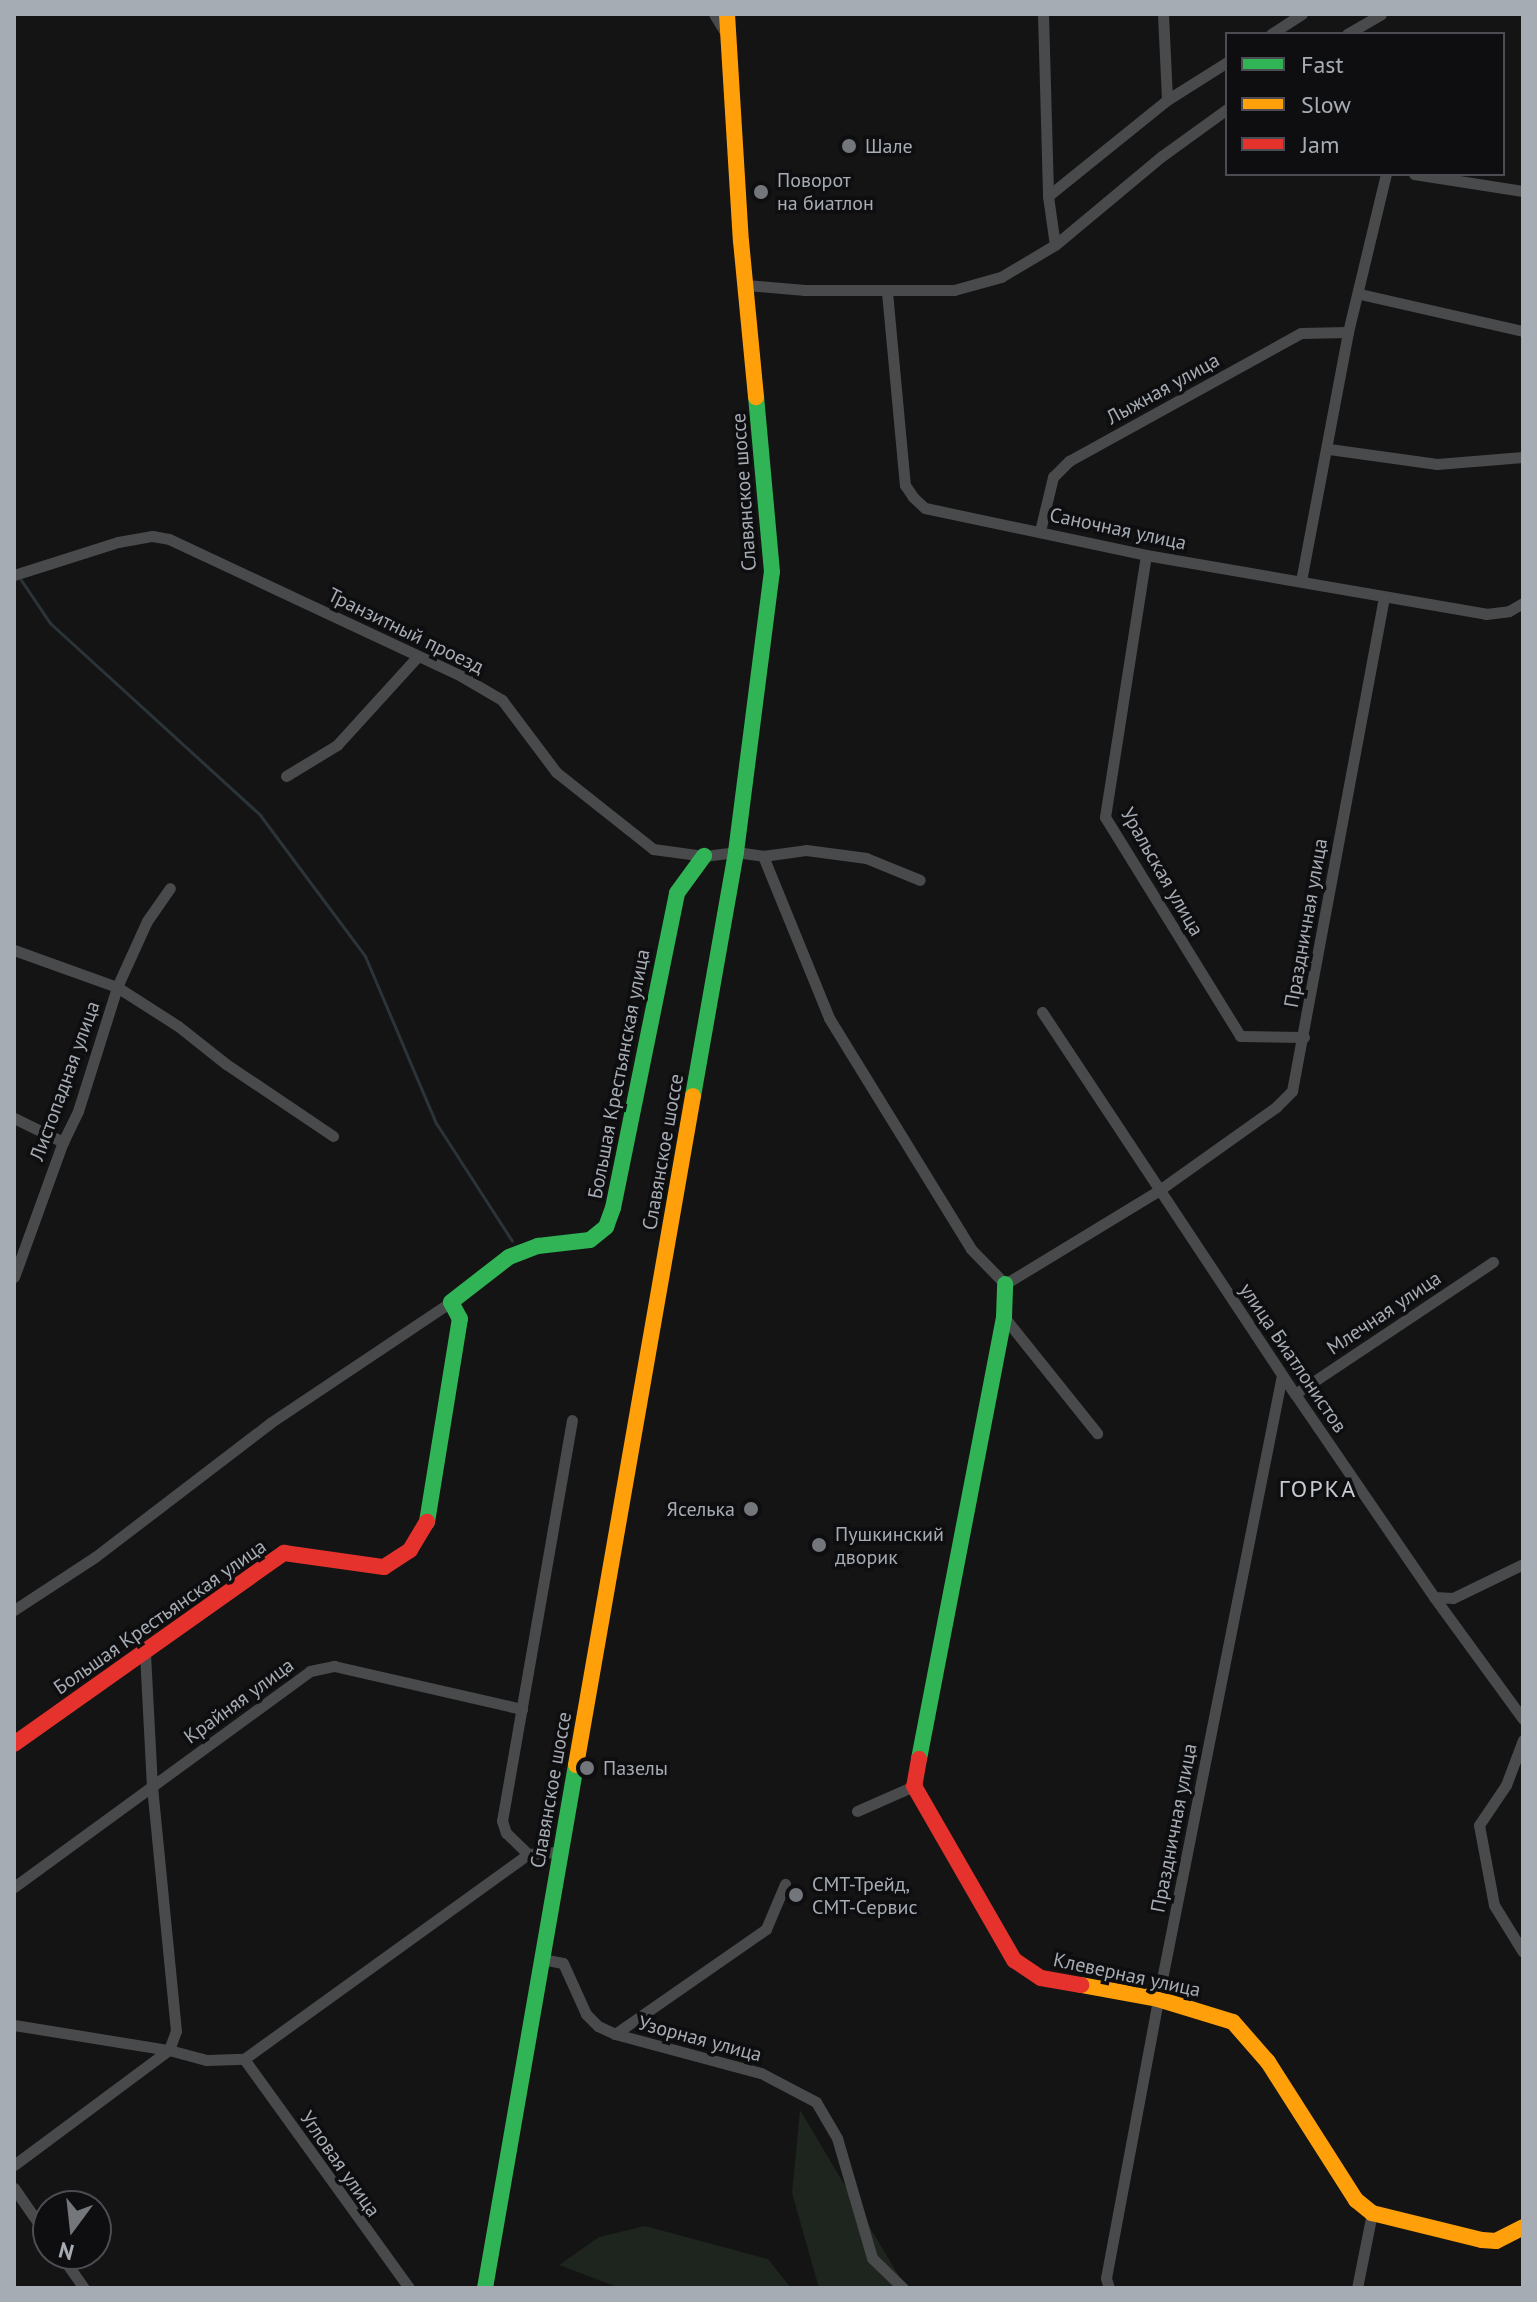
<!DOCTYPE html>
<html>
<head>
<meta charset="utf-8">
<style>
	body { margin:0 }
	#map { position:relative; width:1537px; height:2302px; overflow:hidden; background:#141414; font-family:"PT Sans",sans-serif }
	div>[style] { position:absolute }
	.green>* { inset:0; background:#1e241e }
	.stream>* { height:3px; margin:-1.5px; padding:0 1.5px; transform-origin:1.5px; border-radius:1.5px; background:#2b3439 }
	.street>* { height:11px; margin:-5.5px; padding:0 5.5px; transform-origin:5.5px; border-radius:5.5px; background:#484a4c }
	.fast>* { height:16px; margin:-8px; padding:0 8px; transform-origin:8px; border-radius:8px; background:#30b455 }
	.slow>* { height:16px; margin:-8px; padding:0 8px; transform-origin:8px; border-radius:8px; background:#ff9f0a }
	.jam>* { height:16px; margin:-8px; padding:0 8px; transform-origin:8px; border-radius:8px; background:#e5322d }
	.dots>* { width:22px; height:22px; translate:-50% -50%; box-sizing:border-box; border:4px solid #0e0e10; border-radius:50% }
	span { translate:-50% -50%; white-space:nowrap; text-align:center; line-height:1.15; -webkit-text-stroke:7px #0e0e10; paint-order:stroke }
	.poi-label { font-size:20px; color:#a6acb4 }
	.left { translate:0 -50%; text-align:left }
	.right { translate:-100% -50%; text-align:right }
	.street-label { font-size:20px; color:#a6acb4 }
	.quarter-label { font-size:24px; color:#c6cad1; letter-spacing:2px }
	.frame { position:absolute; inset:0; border:16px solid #a6acb4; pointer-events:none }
	.legend { position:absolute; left:1225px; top:32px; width:280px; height:144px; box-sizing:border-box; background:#0e0e10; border:2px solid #4b4d52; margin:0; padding:10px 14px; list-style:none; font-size:24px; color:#a6acb4 }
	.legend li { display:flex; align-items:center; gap:16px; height:40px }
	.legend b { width:40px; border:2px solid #4b4d52 }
	.north { position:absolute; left:32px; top:2190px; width:80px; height:80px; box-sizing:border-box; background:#0e0e10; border:2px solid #4b4d52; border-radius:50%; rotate:195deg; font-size:22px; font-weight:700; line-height:32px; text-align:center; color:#a6acb4 }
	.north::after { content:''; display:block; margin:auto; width:28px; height:36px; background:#73777c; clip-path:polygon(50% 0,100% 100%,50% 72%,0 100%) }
</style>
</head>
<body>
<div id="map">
	<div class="green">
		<i style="clip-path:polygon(800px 2110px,906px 2288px,819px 2288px,792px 2193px)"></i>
		<i style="clip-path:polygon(645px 2226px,768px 2259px,791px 2288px,620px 2288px,559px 2265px,599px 2237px)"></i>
	</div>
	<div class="stream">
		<i style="left:21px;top:580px;width:52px;rotate:56deg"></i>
		<i style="left:50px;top:623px;width:285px;rotate:42.4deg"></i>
		<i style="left:260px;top:815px;width:176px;rotate:53.3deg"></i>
		<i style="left:365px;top:956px;width:181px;rotate:67deg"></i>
		<i style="left:436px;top:1123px;width:140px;rotate:57.2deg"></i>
	</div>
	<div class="street">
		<i style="left:714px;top:14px;width:23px;rotate:59deg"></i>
		<i style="left:1043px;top:14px;width:182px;rotate:88.4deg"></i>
		<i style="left:1048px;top:196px;width:49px;rotate:81.9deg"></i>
		<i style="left:1163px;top:14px;width:86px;rotate:87.3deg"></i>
		<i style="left:1271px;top:34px;width:37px;rotate:-33deg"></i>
		<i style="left:1347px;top:34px;width:39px;rotate:-30deg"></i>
		<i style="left:1414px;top:174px;width:110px;rotate:8.9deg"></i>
		<i style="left:1048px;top:196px;width:153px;rotate:-38.9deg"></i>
		<i style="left:1167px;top:100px;width:71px;rotate:-32.3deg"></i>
		<i style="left:746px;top:285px;width:59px;rotate:4.8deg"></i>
		<i style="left:805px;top:290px;width:149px"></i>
		<i style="left:954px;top:290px;width:49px;rotate:-15.5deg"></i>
		<i style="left:1001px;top:277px;width:63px;rotate:-30.7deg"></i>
		<i style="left:1055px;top:245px;width:139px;rotate:-39.8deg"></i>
		<i style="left:1162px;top:156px;width:80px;rotate:-35.9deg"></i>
		<i style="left:887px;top:292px;width:194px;rotate:84.7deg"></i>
		<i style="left:905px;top:485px;width:14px;rotate:56deg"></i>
		<i style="left:913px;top:497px;width:16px;rotate:43deg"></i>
		<i style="left:925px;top:508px;width:226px;rotate:12deg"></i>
		<i style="left:1146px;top:555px;width:345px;rotate:9.8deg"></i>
		<i style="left:1486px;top:614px;width:23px;rotate:-7deg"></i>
		<i style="left:1509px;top:611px;width:16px;rotate:-30deg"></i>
		<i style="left:1360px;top:294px;width:167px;rotate:12.8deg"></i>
		<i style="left:1329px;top:449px;width:109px;rotate:7.9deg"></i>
		<i style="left:1437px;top:464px;width:86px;rotate:-4.7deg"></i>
		<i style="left:1040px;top:531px;width:56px;rotate:-76.5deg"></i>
		<i style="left:1053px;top:477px;width:23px;rotate:-45deg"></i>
		<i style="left:1069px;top:461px;width:265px;rotate:-28.9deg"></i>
		<i style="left:1301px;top:333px;width:47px;rotate:-1.2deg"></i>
		<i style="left:1146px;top:555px;width:265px;rotate:98.9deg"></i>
		<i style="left:1105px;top:817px;width:257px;rotate:58.3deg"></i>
		<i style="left:1240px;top:1036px;width:64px;rotate:0.9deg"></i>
		<i style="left:14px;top:575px;width:109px;rotate:-17.6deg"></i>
		<i style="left:118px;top:542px;width:35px;rotate:-10deg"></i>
		<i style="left:152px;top:536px;width:17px;rotate:10deg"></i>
		<i style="left:169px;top:539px;width:323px;rotate:25.1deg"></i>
		<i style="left:461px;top:676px;width:48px;rotate:30.3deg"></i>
		<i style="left:502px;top:700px;width:90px;rotate:53.1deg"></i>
		<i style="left:556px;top:772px;width:124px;rotate:38.4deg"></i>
		<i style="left:653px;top:849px;width:51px;rotate:7.8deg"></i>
		<i style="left:704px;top:856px;width:32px;rotate:-7deg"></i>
		<i style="left:736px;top:852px;width:27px;rotate:8deg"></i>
		<i style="left:763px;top:856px;width:43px;rotate:-7.9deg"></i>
		<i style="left:806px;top:850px;width:61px;rotate:7.6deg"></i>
		<i style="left:866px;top:858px;width:58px;rotate:22.2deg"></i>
		<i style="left:1301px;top:581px;width:253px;rotate:-79.3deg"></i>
		<i style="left:1348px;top:332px;width:163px;rotate:-76.5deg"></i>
		<i style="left:286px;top:776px;width:60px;rotate:-31.3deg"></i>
		<i style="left:337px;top:745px;width:119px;rotate:-47.7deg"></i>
		<i style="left:763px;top:856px;width:175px;rotate:67.8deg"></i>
		<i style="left:829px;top:1018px;width:271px;rotate:58.4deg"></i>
		<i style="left:971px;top:1249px;width:49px;rotate:45.8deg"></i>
		<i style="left:1005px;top:1284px;width:179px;rotate:-31.3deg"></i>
		<i style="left:1158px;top:1191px;width:145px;rotate:-35.4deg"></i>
		<i style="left:1276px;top:1107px;width:23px;rotate:-45deg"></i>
		<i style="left:1292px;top:1091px;width:502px;rotate:-79.45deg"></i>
		<i style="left:14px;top:950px;width:109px;rotate:19.8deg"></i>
		<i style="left:117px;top:987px;width:72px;rotate:32.6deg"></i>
		<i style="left:178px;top:1026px;width:61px;rotate:38.4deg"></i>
		<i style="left:226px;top:1064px;width:129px;rotate:33.9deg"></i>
		<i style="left:1042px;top:1012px;width:458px;rotate:56.5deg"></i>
		<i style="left:1295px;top:1394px;width:246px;rotate:55.6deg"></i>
		<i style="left:1434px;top:1597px;width:151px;rotate:53.9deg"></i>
		<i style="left:14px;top:1118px;width:55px;rotate:26.1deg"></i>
		<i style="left:14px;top:1277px;width:144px;rotate:-70.1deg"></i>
		<i style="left:63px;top:1142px;width:34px;rotate:-64deg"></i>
		<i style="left:78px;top:1111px;width:130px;rotate:-72.5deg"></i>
		<i style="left:117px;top:987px;width:72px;rotate:-65.6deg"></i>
		<i style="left:147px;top:921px;width:40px;rotate:-55.1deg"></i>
		<i style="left:1004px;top:1317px;width:149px;rotate:51.3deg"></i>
		<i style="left:1295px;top:1394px;width:238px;rotate:-33.7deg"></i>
		<i style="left:1434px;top:1597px;width:19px;rotate:3deg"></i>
		<i style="left:1453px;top:1598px;width:78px;rotate:-25.9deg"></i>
		<i style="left:14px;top:1610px;width:97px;rotate:-33.2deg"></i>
		<i style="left:95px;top:1557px;width:220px;rotate:-37.4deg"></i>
		<i style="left:270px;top:1423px;width:218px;rotate:-33.8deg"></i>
		<i style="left:1523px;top:1740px;width:48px;rotate:110.7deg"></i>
		<i style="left:1506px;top:1785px;width:48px;rotate:124deg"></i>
		<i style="left:1479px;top:1825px;width:81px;rotate:79.4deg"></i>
		<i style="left:1494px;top:1905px;width:55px;rotate:58.3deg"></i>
		<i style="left:857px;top:1811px;width:62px;rotate:-23.7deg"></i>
		<i style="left:528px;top:1854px;width:30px;rotate:-136deg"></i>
		<i style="left:506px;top:1833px;width:13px;rotate:-108deg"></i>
		<i style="left:502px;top:1821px;width:407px;rotate:-80.1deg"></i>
		<i style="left:14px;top:1887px;width:366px;rotate:-36.1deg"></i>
		<i style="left:310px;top:1671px;width:25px;rotate:-12deg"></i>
		<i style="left:334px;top:1666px;width:193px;rotate:12.9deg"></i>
		<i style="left:542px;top:1959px;width:21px;rotate:11deg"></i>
		<i style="left:563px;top:1963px;width:56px;rotate:65.7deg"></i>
		<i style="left:586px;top:2014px;width:17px;rotate:45deg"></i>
		<i style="left:598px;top:2026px;width:19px;rotate:25deg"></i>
		<i style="left:615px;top:2034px;width:151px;rotate:15deg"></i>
		<i style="left:761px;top:2073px;width:62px;rotate:27.8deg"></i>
		<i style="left:816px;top:2102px;width:42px;rotate:59.7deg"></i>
		<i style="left:837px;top:2138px;width:125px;rotate:73.7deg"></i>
		<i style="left:872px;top:2258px;width:43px;rotate:44.1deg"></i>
		<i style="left:14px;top:2025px;width:157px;rotate:9.2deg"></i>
		<i style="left:169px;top:2050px;width:20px;rotate:-70deg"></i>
		<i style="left:176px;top:2031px;width:245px;rotate:-95.6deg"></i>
		<i style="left:152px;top:1787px;width:133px;rotate:-93deg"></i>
		<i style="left:615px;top:2034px;width:184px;rotate:-34.8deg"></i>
		<i style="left:766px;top:1929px;width:49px;rotate:-67.1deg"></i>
		<i style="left:244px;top:2059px;width:282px;rotate:54.2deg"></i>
		<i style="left:14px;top:2165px;width:193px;rotate:-36.6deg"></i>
		<i style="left:169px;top:2050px;width:39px;rotate:15deg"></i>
		<i style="left:207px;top:2060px;width:37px;rotate:-2deg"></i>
		<i style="left:244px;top:2059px;width:350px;rotate:-35.8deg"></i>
		<i style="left:528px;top:1854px;width:32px;rotate:-4deg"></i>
		<i style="left:14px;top:2188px;width:60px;rotate:55.2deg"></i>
		<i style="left:60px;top:2254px;width:42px;rotate:54.8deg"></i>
		<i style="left:1109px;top:2288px;width:10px;rotate:-107deg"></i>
		<i style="left:1106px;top:2278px;width:284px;rotate:-79.4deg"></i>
		<i style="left:1158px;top:1999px;width:636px;rotate:-78.76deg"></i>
		<i style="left:1357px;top:2288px;width:76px;rotate:-78.7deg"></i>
	</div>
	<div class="fast">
		<i style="left:693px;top:1096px;width:248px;rotate:-80deg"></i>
		<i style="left:736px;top:852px;width:282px;rotate:-82.7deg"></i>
		<i style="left:772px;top:572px;width:176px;rotate:-95.2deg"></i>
		<i style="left:427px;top:1522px;width:206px;rotate:-80.8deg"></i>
		<i style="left:460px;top:1319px;width:19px;rotate:-118deg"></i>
		<i style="left:451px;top:1302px;width:73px;rotate:-37.8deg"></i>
		<i style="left:509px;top:1257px;width:31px;rotate:-21deg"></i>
		<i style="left:538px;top:1246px;width:52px;rotate:-6.6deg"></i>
		<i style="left:590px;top:1240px;width:21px;rotate:-39deg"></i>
		<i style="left:606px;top:1227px;width:20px;rotate:-70deg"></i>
		<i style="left:613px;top:1208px;width:321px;rotate:-78.5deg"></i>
		<i style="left:677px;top:893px;width:46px;rotate:-53.9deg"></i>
		<i style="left:919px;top:1759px;width:450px;rotate:-79.1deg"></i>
		<i style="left:1004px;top:1317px;width:33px;rotate:-88deg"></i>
		<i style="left:485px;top:2288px;width:531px;rotate:-80.13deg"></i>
	</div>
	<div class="slow">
		<i style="left:727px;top:14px;width:227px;rotate:86.5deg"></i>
		<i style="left:741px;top:241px;width:157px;rotate:84.5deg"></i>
		<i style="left:576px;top:1765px;width:679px;rotate:-80.08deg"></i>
		<i style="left:1081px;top:1985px;width:78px;rotate:10.3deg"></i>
		<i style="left:1158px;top:1999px;width:78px;rotate:17deg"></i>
		<i style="left:1233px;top:2022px;width:53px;rotate:48.8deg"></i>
		<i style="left:1268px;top:2062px;width:164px;rotate:57.5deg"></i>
		<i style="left:1356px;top:2200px;width:21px;rotate:39deg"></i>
		<i style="left:1372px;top:2213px;width:113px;rotate:13.8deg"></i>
		<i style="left:1482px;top:2240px;width:14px;rotate:4deg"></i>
		<i style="left:1496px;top:2241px;width:30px;rotate:-27deg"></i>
	</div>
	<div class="jam">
		<i style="left:14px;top:1744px;width:331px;rotate:-35.3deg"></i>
		<i style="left:284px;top:1553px;width:101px;rotate:8deg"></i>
		<i style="left:384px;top:1567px;width:31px;rotate:-33deg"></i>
		<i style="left:410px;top:1550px;width:33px;rotate:-59deg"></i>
		<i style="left:919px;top:1759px;width:27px;rotate:100deg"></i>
		<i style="left:914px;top:1786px;width:201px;rotate:60.1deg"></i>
		<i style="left:1014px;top:1960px;width:32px;rotate:34deg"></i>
		<i style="left:1041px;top:1978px;width:41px;rotate:9.9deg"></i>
	</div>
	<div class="dots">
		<i style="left:849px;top:146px;background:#73777c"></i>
		<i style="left:761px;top:192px;background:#73777c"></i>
		<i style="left:751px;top:1509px;background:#73777c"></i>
		<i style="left:819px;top:1545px;background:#73777c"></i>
		<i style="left:587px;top:1768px;background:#73777c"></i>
		<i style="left:796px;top:1895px;background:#73777c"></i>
	</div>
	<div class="poi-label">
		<span class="left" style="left:865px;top:146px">Шале</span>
		<span class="left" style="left:777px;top:192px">Поворот<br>на биатлон</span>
		<span class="right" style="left:735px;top:1509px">Яселька</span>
		<span class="left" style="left:835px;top:1546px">Пушкинский<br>дворик</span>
		<span class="left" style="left:603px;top:1768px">Пазелы</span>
		<span class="left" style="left:812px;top:1896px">СМТ-Трейд,<br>СМТ-Сервис</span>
	</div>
	<div class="street-label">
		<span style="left:1163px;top:389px;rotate:-29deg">Лыжная улица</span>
		<span style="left:744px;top:492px;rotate:-94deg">Славянское шоссе</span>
		<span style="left:1118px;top:529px;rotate:12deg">Саночная улица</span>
		<span style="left:406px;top:631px;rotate:26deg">Транзитный проезд</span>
		<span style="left:1162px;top:872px;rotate:60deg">Уральская улица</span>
		<span style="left:1306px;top:923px;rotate:-80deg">Праздничная улица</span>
		<span style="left:619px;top:1074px;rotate:-79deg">Большая Крестьянская улица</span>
		<span style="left:65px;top:1081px;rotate:-70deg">Листопадная улица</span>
		<span style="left:663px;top:1152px;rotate:-80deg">Славянское шоссе</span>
		<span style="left:1384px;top:1313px;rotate:-34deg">Млечная улица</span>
		<span style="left:1293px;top:1358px;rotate:56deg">улица Биатлонистов</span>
		<span style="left:160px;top:1617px;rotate:-35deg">Большая Крестьянская улица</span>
		<span style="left:239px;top:1701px;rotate:-36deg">Крайняя улица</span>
		<span style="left:551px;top:1790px;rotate:-80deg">Славянское шоссе</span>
		<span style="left:1174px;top:1828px;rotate:-79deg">Праздничная улица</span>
		<span style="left:1127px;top:1975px;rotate:12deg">Клеверная улица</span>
		<span style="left:700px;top:2039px;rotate:15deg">Узорная улица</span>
		<span style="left:340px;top:2164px;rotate:55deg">Угловая улица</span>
	</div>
	<div class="quarter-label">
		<span style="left:1318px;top:1489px">ГОРКА</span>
	</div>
	<div class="frame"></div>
	<ul class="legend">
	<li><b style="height:10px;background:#30b455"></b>Fast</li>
	<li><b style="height:10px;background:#ff9f0a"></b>Slow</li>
	<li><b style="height:10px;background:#e5322d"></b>Jam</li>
	</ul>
	<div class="north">N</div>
</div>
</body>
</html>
